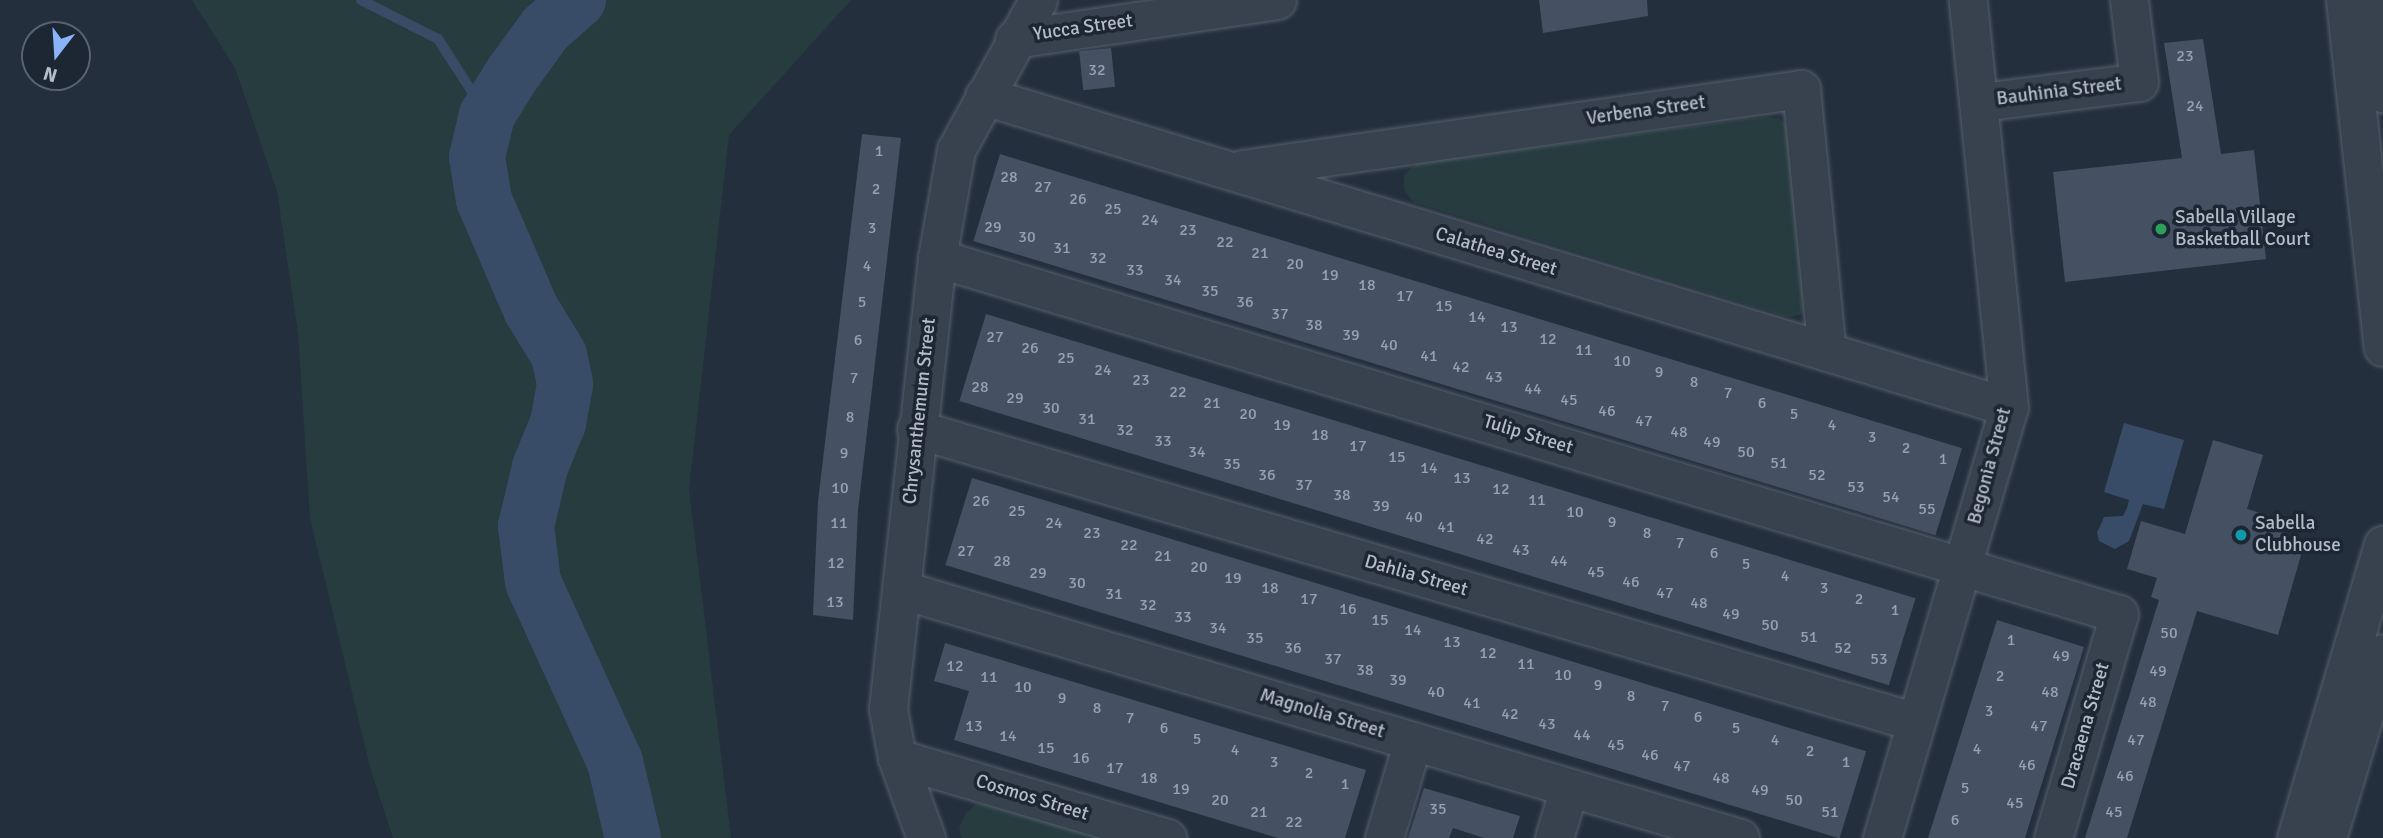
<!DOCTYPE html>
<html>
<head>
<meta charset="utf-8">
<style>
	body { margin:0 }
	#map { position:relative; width:2383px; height:838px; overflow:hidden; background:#242f3e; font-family:Signika,sans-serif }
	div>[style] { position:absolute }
	.green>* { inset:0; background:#263c3f }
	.water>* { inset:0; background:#394c67 }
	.stream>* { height:10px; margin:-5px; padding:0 5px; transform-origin:5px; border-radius:5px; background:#394c67 }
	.river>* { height:56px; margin:-28px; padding:0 28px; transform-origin:28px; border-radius:28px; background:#394c67 }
	.building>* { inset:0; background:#455162; transform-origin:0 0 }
	.roads { filter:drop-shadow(0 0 2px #565f6c) drop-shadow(0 0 2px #565f6c) }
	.minor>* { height:37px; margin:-18.5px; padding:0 18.5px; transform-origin:18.5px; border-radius:18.5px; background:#38414e }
	.dots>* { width:19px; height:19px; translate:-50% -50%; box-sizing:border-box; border:4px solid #1d2633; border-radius:50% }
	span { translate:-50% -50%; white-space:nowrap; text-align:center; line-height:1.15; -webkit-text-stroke:7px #1d2633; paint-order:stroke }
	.number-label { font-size:16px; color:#98a1af }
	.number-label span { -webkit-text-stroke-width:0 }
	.street-label { font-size:19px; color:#b4bcc9 }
	.poi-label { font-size:19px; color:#b4bcc9 }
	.left { translate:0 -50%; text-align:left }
	.north { position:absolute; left:21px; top:21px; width:70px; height:70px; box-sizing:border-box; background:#1d2633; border:2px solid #59626f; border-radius:50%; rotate:197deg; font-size:19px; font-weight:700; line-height:28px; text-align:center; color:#b4bcc9 }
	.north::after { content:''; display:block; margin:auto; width:24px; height:32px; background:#8ab4f8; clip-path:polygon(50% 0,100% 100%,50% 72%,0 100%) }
</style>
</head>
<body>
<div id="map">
	<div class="green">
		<i style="clip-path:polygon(192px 0,851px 0,729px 135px,689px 489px,731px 838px,393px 838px,371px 771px,310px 518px,298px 333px,277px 191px,235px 68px)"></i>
		<i style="clip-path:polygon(1762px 117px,1779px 118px,1787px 125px,1808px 304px,1800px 315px,1787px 317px,1413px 202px,1404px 190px,1404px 175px,1417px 163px)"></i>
		<i style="clip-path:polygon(989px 803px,1107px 838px,962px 838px,959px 828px,966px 813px,976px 804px)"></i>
	</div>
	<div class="water">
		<i style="clip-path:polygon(2124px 423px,2184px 440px,2164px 509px,2143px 504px,2129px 541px,2115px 549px,2099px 541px,2097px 533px,2104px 517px,2123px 516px,2127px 508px,2129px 500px,2104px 492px)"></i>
	</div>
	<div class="stream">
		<i style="left:361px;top:0;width:86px;rotate:26.9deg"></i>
		<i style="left:438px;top:39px;width:90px;rotate:57.2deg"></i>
	</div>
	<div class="river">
		<i style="left:578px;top:0;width:44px;rotate:138.7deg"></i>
		<i style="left:545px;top:29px;width:58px;rotate:125.9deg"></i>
		<i style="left:511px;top:76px;width:46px;rotate:121.6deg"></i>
		<i style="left:487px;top:115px;width:43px;rotate:103.4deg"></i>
		<i style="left:477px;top:157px;width:44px;rotate:80.8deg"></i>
		<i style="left:484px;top:200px;width:119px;rotate:66.7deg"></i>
		<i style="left:531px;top:309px;width:54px;rotate:58.7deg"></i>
		<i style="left:559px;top:355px;width:30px;rotate:78deg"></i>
		<i style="left:565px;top:384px;width:40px;rotate:100deg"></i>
		<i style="left:558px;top:423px;width:48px;rotate:112.2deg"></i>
		<i style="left:540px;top:467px;width:61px;rotate:103.3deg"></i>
		<i style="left:526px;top:526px;width:56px;rotate:82.9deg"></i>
		<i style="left:533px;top:582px;width:198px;rotate:65.5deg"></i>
		<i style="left:615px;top:762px;width:78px;rotate:76.7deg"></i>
	</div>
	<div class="building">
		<i style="clip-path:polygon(1539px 0,1647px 0,1648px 16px,1543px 33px)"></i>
		<i style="clip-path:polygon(2203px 39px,2221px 154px,2254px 150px,2266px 259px,2065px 282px,2053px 172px,2182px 158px,2164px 43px)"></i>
		<i style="left:1111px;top:48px;width:39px;height:32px;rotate:84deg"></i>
		<i style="clip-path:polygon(862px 134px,901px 138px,858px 510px,853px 620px,813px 615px,818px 501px)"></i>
		<i style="left:1000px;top:154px;width:1006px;height:91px;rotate:17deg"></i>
		<i style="left:986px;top:314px;width:972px;height:91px;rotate:17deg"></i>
		<i style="clip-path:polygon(2213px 440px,2263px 455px,2247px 509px,2287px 521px,2281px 542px,2303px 548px,2278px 635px,2197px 611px,2127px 838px,2085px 838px,2159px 600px,2151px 597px,2157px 578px,2127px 569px,2141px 521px,2185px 534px)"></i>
		<i style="left:972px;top:478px;width:935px;height:91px;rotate:17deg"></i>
		<i style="clip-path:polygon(1997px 620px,2084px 647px,2025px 838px,1928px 838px)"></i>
		<i style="clip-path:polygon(945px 643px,1366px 770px,1345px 838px,1278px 838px,954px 740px,969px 691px,934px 681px)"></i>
		<i style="clip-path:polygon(1424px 788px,1520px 816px,1513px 838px,1484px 838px,1453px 828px,1449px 838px,1408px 838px)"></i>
	</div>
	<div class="roads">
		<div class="minor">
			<i style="left:2345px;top:0;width:349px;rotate:83.8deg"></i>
			<i style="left:2373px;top:0;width:94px;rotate:83.9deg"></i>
			<i style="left:1014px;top:39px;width:266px;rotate:-8.4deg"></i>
			<i style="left:984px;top:96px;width:1071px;rotate:16.88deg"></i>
			<i style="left:1981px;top:102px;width:159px;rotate:-7.2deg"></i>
			<i style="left:2139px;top:82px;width:83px;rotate:-97deg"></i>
			<i style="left:1242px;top:169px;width:565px;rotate:-8.14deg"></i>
			<i style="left:1801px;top:89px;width:264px;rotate:84.4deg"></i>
			<i style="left:937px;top:258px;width:1234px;rotate:16.76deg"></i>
			<i style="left:2119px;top:614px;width:234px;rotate:106.4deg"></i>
			<i style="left:916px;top:429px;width:1042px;rotate:16.33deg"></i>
			<i style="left:903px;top:590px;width:873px;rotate:16.5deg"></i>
			<i style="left:897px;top:758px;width:282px;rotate:16.5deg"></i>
			<i style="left:926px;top:838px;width:85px;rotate:-109.9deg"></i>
			<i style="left:897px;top:758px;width:50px;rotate:-100.4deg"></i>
			<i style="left:888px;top:709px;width:454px;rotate:-83.8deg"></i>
			<i style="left:937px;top:258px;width:110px;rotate:-80deg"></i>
			<i style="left:956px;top:150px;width:171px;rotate:-61.3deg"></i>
			<i style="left:1384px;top:838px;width:101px;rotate:-73.4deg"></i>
			<i style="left:1554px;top:838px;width:52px;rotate:-73.3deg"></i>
			<i style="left:1882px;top:838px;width:449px;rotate:-73.6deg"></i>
			<i style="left:2009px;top:407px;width:409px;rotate:-95.8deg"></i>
			<i style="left:2296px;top:838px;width:306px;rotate:-73.5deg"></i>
			<i style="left:2327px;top:838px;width:193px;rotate:-73.2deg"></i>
		</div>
	</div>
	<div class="dots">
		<i style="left:2161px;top:229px;background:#2e9e5b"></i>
		<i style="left:2241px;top:535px;background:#0f9aa8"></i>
	</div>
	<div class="number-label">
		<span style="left:2185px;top:56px">23</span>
		<span style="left:1097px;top:70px">32</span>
		<span style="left:2195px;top:106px">24</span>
		<span style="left:879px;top:151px">1</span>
		<span style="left:1009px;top:177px">28</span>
		<span style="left:1043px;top:187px">27</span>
		<span style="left:876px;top:189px">2</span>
		<span style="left:1078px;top:199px">26</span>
		<span style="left:1113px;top:209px">25</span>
		<span style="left:1150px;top:220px">24</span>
		<span style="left:993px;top:227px">29</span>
		<span style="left:872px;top:228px">3</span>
		<span style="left:1188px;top:230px">23</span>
		<span style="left:1027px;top:237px">30</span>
		<span style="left:1225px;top:242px">22</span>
		<span style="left:1062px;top:248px">31</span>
		<span style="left:1260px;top:253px">21</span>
		<span style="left:1098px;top:258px">32</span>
		<span style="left:1295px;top:264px">20</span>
		<span style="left:867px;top:266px">4</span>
		<span style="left:1135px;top:270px">33</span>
		<span style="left:1330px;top:275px">19</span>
		<span style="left:1173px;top:280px">34</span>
		<span style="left:1367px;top:285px">18</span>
		<span style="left:1210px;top:291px">35</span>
		<span style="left:1405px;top:296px">17</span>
		<span style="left:862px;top:302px">5</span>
		<span style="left:1245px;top:302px">36</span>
		<span style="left:1444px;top:306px">15</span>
		<span style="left:1280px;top:314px">37</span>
		<span style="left:1477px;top:317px">14</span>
		<span style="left:1314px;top:325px">38</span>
		<span style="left:1509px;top:327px">13</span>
		<span style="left:1351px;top:335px">39</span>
		<span style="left:995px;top:337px">27</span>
		<span style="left:1548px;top:339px">12</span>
		<span style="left:858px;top:340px">6</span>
		<span style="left:1389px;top:345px">40</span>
		<span style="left:1030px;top:348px">26</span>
		<span style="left:1584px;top:350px">11</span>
		<span style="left:1429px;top:356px">41</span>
		<span style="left:1066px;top:358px">25</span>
		<span style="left:1622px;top:361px">10</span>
		<span style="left:1461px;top:367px">42</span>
		<span style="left:1103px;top:370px">24</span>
		<span style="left:1659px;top:372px">9</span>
		<span style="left:1494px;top:377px">43</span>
		<span style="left:854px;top:378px">7</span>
		<span style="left:1141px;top:380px">23</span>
		<span style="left:1694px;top:382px">8</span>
		<span style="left:980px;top:387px">28</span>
		<span style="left:1533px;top:389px">44</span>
		<span style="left:1178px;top:392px">22</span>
		<span style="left:1728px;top:393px">7</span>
		<span style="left:1015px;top:398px">29</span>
		<span style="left:1569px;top:400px">45</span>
		<span style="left:1212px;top:403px">21</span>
		<span style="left:1762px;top:403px">6</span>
		<span style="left:1051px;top:408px">30</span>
		<span style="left:1607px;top:411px">46</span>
		<span style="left:1248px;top:414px">20</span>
		<span style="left:1794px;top:414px">5</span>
		<span style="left:850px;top:417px">8</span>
		<span style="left:1087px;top:419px">31</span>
		<span style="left:1644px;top:421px">47</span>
		<span style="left:1282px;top:425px">19</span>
		<span style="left:1832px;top:425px">4</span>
		<span style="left:1125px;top:430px">32</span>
		<span style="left:1679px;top:432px">48</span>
		<span style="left:1320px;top:435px">18</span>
		<span style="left:1872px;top:437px">3</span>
		<span style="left:1163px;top:441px">33</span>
		<span style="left:1712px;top:442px">49</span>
		<span style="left:1358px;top:446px">17</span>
		<span style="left:1906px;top:448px">2</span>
		<span style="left:1197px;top:452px">34</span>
		<span style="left:1746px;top:452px">50</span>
		<span style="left:844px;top:453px">9</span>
		<span style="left:1397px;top:457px">15</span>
		<span style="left:1943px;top:459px">1</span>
		<span style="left:1779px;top:463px">51</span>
		<span style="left:1232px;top:464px">35</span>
		<span style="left:1429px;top:468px">14</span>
		<span style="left:1267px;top:475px">36</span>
		<span style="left:1817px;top:475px">52</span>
		<span style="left:1462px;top:478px">13</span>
		<span style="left:1304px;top:485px">37</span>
		<span style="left:1856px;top:487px">53</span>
		<span style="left:840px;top:488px">10</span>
		<span style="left:1501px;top:489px">12</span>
		<span style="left:1342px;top:495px">38</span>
		<span style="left:1891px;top:497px">54</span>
		<span style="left:1537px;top:500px">11</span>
		<span style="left:981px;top:501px">26</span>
		<span style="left:1381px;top:506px">39</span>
		<span style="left:1927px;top:509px">55</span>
		<span style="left:1017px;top:511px">25</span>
		<span style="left:1575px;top:512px">10</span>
		<span style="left:1414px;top:517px">40</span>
		<span style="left:1612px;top:522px">9</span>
		<span style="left:839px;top:523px">11</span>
		<span style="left:1054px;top:523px">24</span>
		<span style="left:1446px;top:527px">41</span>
		<span style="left:1092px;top:533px">23</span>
		<span style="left:1647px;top:533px">8</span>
		<span style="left:1485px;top:539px">42</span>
		<span style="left:1680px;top:543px">7</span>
		<span style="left:1129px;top:545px">22</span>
		<span style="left:1521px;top:550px">43</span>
		<span style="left:966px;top:551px">27</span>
		<span style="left:1714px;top:553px">6</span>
		<span style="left:1163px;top:556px">21</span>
		<span style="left:1002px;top:561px">28</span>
		<span style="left:1559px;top:561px">44</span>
		<span style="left:836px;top:563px">12</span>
		<span style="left:1746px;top:564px">5</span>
		<span style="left:1199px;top:567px">20</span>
		<span style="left:1596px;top:572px">45</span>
		<span style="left:1038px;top:573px">29</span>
		<span style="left:1785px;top:576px">4</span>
		<span style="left:1233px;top:578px">19</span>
		<span style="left:1631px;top:582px">46</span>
		<span style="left:1077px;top:583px">30</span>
		<span style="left:1270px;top:588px">18</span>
		<span style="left:1824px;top:588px">3</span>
		<span style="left:1665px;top:593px">47</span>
		<span style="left:1114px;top:594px">31</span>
		<span style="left:1309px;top:599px">17</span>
		<span style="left:1859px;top:599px">2</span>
		<span style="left:835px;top:602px">13</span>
		<span style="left:1699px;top:603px">48</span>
		<span style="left:1148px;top:605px">32</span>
		<span style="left:1348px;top:609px">16</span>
		<span style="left:1895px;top:610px">1</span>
		<span style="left:1731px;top:614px">49</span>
		<span style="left:1183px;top:617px">33</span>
		<span style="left:1380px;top:620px">15</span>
		<span style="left:1770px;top:625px">50</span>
		<span style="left:1218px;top:628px">34</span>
		<span style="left:1413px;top:630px">14</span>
		<span style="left:2169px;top:633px">50</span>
		<span style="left:1809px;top:637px">51</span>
		<span style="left:1255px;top:638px">35</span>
		<span style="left:2011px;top:640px">1</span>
		<span style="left:1452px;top:642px">13</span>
		<span style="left:1293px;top:648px">36</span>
		<span style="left:1843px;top:648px">52</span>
		<span style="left:1488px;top:653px">12</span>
		<span style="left:2061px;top:656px">49</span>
		<span style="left:1333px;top:659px">37</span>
		<span style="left:1879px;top:659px">53</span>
		<span style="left:1526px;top:664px">11</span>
		<span style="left:955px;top:666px">12</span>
		<span style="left:1365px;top:670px">38</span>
		<span style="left:2158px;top:671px">49</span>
		<span style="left:1563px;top:675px">10</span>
		<span style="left:2000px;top:676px">2</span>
		<span style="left:989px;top:677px">11</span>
		<span style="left:1398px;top:680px">39</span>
		<span style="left:1598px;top:685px">9</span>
		<span style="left:1023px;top:687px">10</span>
		<span style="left:1436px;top:692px">40</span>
		<span style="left:2050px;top:692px">48</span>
		<span style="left:1631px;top:696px">8</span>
		<span style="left:1062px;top:698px">9</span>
		<span style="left:2148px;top:702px">48</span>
		<span style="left:1472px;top:703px">41</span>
		<span style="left:1665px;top:706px">7</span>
		<span style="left:1097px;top:708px">8</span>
		<span style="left:1989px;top:711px">3</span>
		<span style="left:1510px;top:714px">42</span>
		<span style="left:1698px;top:717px">6</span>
		<span style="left:1130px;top:718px">7</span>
		<span style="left:1547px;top:724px">43</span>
		<span style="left:974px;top:726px">13</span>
		<span style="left:2039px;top:726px">47</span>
		<span style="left:1164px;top:728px">6</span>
		<span style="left:1736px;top:728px">5</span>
		<span style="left:1582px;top:735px">44</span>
		<span style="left:1008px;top:736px">14</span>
		<span style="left:1197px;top:739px">5</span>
		<span style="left:1775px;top:740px">4</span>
		<span style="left:2136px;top:740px">47</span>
		<span style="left:1616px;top:745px">45</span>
		<span style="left:1046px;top:748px">15</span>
		<span style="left:1977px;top:749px">4</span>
		<span style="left:1235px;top:750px">4</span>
		<span style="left:1810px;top:751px">2</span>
		<span style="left:1650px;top:755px">46</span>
		<span style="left:1081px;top:758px">16</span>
		<span style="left:1274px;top:762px">3</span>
		<span style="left:1846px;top:762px">1</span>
		<span style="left:2027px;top:765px">46</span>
		<span style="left:1682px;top:766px">47</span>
		<span style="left:1115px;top:768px">17</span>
		<span style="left:1309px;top:773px">2</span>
		<span style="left:2125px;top:776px">46</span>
		<span style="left:1149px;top:778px">18</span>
		<span style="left:1721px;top:778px">48</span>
		<span style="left:1345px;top:784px">1</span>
		<span style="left:1965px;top:788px">5</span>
		<span style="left:1181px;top:789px">19</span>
		<span style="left:1760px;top:790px">49</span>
		<span style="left:1220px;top:800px">20</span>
		<span style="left:1794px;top:800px">50</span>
		<span style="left:2015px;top:803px">45</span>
		<span style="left:1438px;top:809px">35</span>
		<span style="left:1259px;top:812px">21</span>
		<span style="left:1830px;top:812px">51</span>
		<span style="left:2114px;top:812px">45</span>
		<span style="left:1955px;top:820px">6</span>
		<span style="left:1294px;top:822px">22</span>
	</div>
	<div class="street-label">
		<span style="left:1083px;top:28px;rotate:-8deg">Yucca Street</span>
		<span style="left:2059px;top:92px;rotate:-7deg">Bauhinia Street</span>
		<span style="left:1646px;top:111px;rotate:-8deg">Verbena Street</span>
		<span style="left:1496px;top:252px;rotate:17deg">Calathea Street</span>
		<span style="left:920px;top:411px;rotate:-84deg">Chrysanthemum Street</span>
		<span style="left:1528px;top:435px;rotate:17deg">Tulip Street</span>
		<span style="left:1990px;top:466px;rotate:-75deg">Begonia Street</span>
		<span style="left:1416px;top:576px;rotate:16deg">Dahlia Street</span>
		<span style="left:1322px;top:714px;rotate:17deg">Magnolia Street</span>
		<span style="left:2086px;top:726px;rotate:-74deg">Dracaena Street</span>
		<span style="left:1032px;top:798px;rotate:17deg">Cosmos Street</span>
	</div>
	<div class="poi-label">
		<span class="left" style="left:2175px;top:229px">Sabella Village<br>Basketball Court</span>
		<span class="left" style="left:2255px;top:535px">Sabella<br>Clubhouse</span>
	</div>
	<div class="north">N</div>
</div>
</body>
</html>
